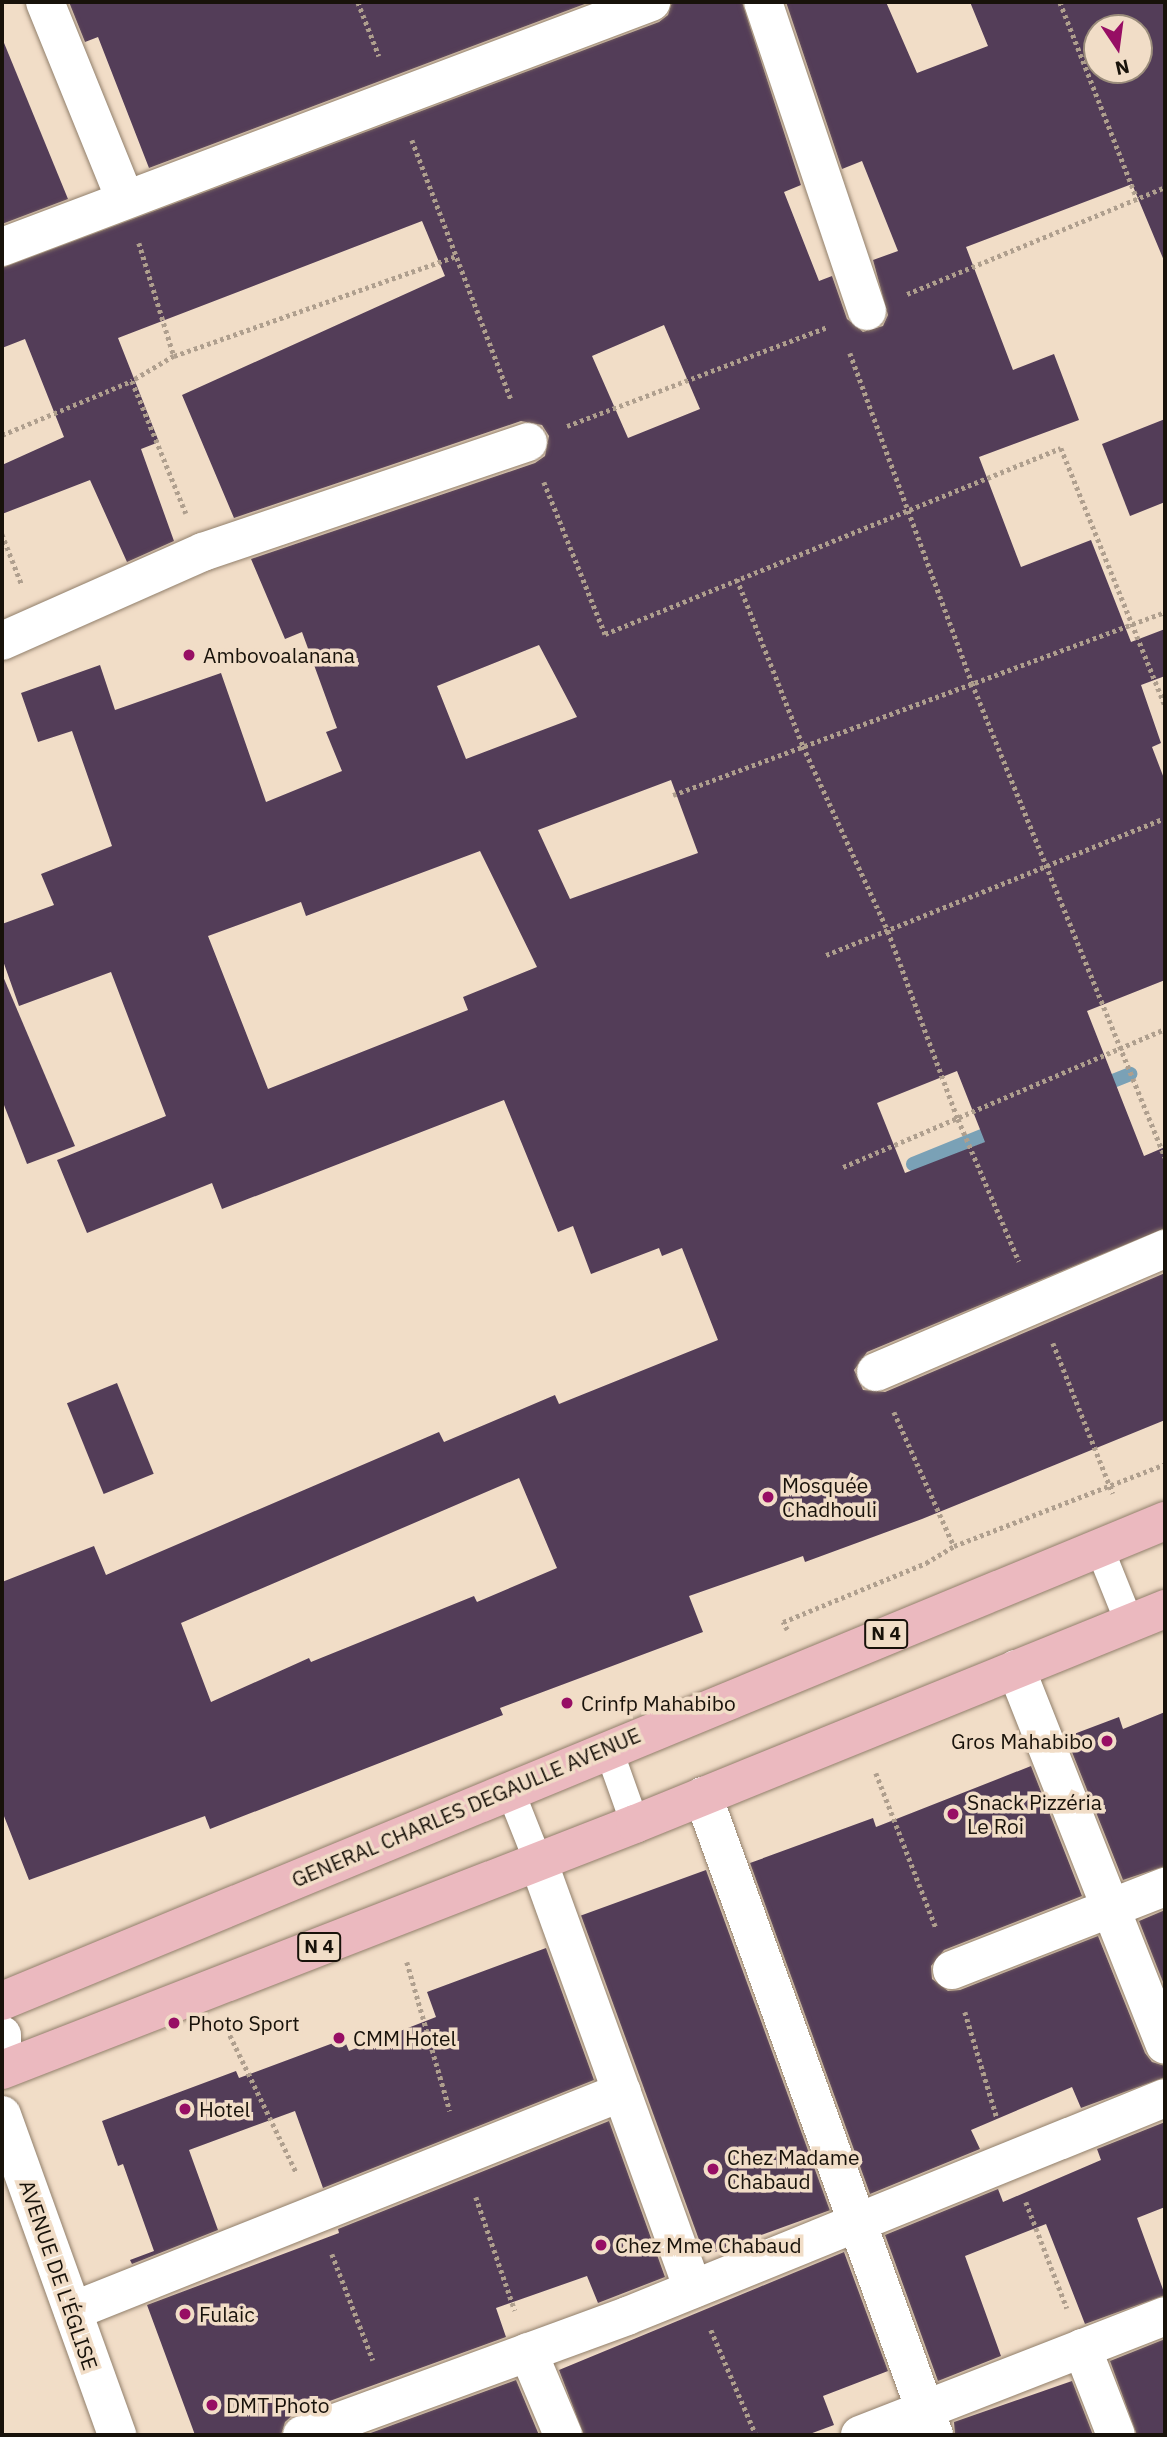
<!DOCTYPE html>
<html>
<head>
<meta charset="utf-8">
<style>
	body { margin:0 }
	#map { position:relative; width:1167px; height:2437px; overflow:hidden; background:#f1ddc7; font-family:"IBM Plex Sans",sans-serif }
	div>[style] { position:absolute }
	.stream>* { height:14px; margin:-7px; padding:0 7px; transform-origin:7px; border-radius:7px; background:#7aa1b6 }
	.building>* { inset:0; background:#533d58; transform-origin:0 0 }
	.path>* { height:4.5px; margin-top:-2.25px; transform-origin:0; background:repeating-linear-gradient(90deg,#af9f8e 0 3.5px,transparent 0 7px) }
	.roads { filter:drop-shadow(0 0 2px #917f6b) drop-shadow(0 0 2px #917f6b) }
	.service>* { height:28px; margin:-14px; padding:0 14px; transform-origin:14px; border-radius:14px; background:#fff }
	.pedestrian>* { height:38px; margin:-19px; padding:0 19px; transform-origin:19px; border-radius:19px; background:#fff }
	.minor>* { height:38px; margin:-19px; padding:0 19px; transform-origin:19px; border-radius:19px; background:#fff }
	.tertiary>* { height:38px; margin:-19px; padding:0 19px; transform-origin:19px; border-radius:19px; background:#fff }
	.primary>* { height:38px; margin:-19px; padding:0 19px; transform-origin:19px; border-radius:19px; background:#ebb9bf }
	.dots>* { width:19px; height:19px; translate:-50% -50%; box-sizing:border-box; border:4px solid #f1ddc7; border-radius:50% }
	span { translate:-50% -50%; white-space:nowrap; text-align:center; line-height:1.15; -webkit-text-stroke:7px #f1ddc7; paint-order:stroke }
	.shield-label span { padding:2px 5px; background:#f1ddc7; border:2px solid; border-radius:5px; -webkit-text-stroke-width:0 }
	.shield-label { font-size:19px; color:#18120a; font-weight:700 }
	.poi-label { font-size:21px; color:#18120a }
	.left { translate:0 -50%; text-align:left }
	.right { translate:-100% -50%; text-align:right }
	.street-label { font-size:21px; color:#18120a }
	.frame { position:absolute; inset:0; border:4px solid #18120a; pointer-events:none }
	.north { position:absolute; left:1083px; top:14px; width:70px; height:70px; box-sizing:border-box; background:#f1ddc7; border:2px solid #9a8c7b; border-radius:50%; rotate:167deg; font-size:19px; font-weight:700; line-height:28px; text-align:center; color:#18120a }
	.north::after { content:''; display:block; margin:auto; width:24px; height:32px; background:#970e64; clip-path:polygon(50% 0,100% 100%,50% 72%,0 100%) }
</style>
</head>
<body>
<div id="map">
	<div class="stream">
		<i style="left:1098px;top:1087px;width:35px;rotate:-22deg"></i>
		<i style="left:913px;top:1164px;width:93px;rotate:-22.1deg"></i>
	</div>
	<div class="building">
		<i style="clip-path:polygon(69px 2px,590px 2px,149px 168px,98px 37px,85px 42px)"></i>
		<i style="clip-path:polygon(evenodd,672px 2px,742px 2px,801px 185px,784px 192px,819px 281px,832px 276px,847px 319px,863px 332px,883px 326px,888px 315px,873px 260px,898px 251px,862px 161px,842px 169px,786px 2px,886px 2px,917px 73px,988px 46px,970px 2px,1165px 2px,1165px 263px,1132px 184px,966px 247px,1013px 370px,1054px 354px,1079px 420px,979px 457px,1021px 567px,1091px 540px,1131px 642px,1165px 629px,1165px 676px,1141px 685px,1161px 743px,1152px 747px,1165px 781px,1165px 980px,1087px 1011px,1144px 1156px,1165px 1147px,1165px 1228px,867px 1352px,854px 1370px,863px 1390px,885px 1392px,1165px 1273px,1165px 1420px,922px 1519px,805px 1562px,803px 1556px,689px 1596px,703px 1632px,500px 1708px,503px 1715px,210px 1829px,205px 1816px,29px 1880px,2px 1811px,2px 1582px,94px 1546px,106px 1575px,439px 1432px,444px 1442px,555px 1395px,559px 1404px,718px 1340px,682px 1248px,662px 1256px,659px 1248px,591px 1274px,573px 1226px,558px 1232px,504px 1100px,222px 1209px,212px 1183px,87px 1233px,57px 1160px,166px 1116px,111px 972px,19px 1006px,2px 958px,2px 924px,54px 905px,41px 874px,112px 846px,72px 731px,38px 742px,21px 693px,100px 665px,115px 710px,221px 673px,266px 802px,342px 771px,326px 732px,337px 728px,302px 632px,285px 639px,251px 559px,535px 463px,545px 456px,549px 436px,542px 425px,521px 421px,234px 518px,182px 395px,445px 276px,422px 221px,118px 338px,159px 442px,141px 449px,174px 541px,127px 562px,90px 480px,2px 514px,2px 465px,64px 437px,25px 339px,2px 348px,2px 268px,659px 22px,668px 15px,672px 2px,1097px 28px,1139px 28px,1139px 70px,1097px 70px,1097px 28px,672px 2px,664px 325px,700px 409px,628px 438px,592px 356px,664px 325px,672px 2px,539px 645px,577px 717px,466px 759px,437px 686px,539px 645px,672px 2px,671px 780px,698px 853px,570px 899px,538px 830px,671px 780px,672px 2px,480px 851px,537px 967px,463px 997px,468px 1010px,268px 1089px,208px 936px,301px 902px,306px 916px,480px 851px,672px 2px,957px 1071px,985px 1142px,905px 1173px,877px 1103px,957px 1071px,672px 2px,519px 1478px,557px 1568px,477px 1602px,474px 1596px,311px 1662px,309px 1658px,211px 1702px,181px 1623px,519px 1478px)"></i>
		<i style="clip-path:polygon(2px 38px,68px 199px,2px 224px)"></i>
		<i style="clip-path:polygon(1165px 419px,1165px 502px,1130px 516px,1102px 444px)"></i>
		<i style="clip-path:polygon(2px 974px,75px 1146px,27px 1164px,2px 1100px)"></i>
		<i style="left:117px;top:1383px;width:98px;height:54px;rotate:68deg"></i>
		<i style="clip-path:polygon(1165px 1712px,1165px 1866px,1123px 1880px,1066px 1737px,1119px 1717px,1123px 1729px)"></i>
		<i style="clip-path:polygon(1031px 1766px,1082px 1896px,944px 1950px,931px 1966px,932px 1979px,948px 1991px,960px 1990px,1098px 1936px,1145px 2053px,1152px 2062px,1165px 2066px,1165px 2077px,1081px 2108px,1072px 2087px,971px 2130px,980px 2149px,870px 2194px,750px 1863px,873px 1818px,876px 1827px)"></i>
		<i style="left:706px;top:1870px;width:362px;height:133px;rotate:70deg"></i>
		<i style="clip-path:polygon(1165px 1910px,1165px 1981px,1163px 1982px,1139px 1921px)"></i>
		<i style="clip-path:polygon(546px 1948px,594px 2080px,323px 2188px,295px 2111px,189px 2150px,218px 2230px,132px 2264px,130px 2260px,154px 2251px,123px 2164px,118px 2166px,102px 2121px,236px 2071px,239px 2078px,344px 2039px,349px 2051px,436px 2017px,427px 1992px)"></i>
		<i style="clip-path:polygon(609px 2121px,665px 2277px,598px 2303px,587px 2276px,496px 2308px,506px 2337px,294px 2414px,285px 2422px,281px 2435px,195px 2435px,147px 2305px,339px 2233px,338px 2229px)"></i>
		<i style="clip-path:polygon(1165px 2122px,1165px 2207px,1137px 2218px,1165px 2295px,1085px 2324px,1046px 2224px,965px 2256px,1001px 2356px,938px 2381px,885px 2235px,998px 2189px,1003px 2202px,1101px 2160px,1097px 2149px)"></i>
		<i style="clip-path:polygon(844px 2252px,888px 2371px,823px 2396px,834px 2425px,807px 2435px,584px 2435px,559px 2370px)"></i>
		<i style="clip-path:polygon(1165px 2339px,1165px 2435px,1137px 2435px,1110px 2361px)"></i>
		<i style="clip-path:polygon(516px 2380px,539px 2435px,365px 2435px)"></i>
		<i style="clip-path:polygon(1072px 2381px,1093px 2435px,955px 2435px,954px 2422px)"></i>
	</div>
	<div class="path">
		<i style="left:358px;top:2px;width:58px;rotate:68.7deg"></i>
		<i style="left:1060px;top:2px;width:211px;rotate:68.6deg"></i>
		<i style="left:412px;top:140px;width:277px;rotate:69.1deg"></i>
		<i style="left:139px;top:243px;width:118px;rotate:72.8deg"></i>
		<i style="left:174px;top:356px;width:49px;rotate:149.2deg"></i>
		<i style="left:132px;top:381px;width:143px;rotate:67.8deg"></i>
		<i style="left:907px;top:294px;width:279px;rotate:-22.5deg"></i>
		<i style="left:850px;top:353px;width:352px;rotate:69.7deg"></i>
		<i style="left:972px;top:683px;width:512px;rotate:67.85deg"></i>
		<i style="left:174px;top:356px;width:299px;rotate:-19.5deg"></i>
		<i style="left:567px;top:426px;width:279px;rotate:-20.8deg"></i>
		<i style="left:2px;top:435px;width:141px;rotate:-22.6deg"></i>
		<i style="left:544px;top:482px;width:164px;rotate:68.1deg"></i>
		<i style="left:605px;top:634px;width:492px;rotate:-22.2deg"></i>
		<i style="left:1061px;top:448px;width:278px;rotate:68deg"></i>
		<i style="left:2px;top:534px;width:55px;rotate:68.6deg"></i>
		<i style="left:737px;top:579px;width:180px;rotate:68.4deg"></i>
		<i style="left:803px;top:746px;width:204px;rotate:65.3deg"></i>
		<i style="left:888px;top:931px;width:201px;rotate:69.6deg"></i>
		<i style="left:958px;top:1119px;width:155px;rotate:66.8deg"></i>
		<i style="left:673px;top:795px;width:525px;rotate:-20.4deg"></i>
		<i style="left:826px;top:955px;width:366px;rotate:-22deg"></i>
		<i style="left:843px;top:1167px;width:350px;rotate:-23.2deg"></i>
		<i style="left:1053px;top:1343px;width:162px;rotate:68.3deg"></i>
		<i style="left:894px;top:1412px;width:147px;rotate:65.9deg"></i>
		<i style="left:787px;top:1630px;width:9px;rotate:-117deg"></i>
		<i style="left:783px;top:1622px;width:155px;rotate:-22.4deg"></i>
		<i style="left:926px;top:1563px;width:33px;rotate:-31deg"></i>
		<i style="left:954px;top:1546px;width:226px;rotate:-21.2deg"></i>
		<i style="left:876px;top:1773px;width:166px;rotate:68.8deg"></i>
		<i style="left:407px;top:1962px;width:155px;rotate:73.9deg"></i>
		<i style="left:965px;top:2012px;width:111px;rotate:73.2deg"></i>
		<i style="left:227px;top:2029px;width:159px;rotate:64.2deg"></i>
		<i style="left:476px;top:2197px;width:120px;rotate:71.1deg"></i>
		<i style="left:1026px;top:2202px;width:114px;rotate:68.9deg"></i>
		<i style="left:332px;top:2254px;width:114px;rotate:68.9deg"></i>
		<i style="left:711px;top:2330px;width:114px;rotate:66.8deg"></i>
	</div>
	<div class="roads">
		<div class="service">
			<i style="left:1099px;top:1547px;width:83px;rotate:68.1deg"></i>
			<i style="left:608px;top:1748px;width:81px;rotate:70.4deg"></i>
			<i style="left:509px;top:1788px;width:79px;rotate:68.3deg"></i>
		</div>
		<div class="pedestrian">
			<i style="left:952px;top:1970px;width:229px;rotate:-21.3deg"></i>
			<i style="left:302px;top:2435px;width:346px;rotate:-20.1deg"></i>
		</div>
		<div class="minor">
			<i style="left:45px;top:2px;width:213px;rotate:67.9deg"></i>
			<i style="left:763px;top:2px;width:326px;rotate:71.4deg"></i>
			<i style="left:2px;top:247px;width:694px;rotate:-20.68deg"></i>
			<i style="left:2px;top:641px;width:220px;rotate:-23.9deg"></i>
			<i style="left:203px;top:552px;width:343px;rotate:-18.7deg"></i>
			<i style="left:876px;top:1372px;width:314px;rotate:-23.1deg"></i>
			<i style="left:1016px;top:1669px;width:404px;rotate:68.4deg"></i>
			<i style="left:703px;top:1796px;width:679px;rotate:70.12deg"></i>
			<i style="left:538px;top:1861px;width:455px;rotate:70.1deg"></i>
			<i style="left:73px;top:2311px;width:591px;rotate:-21.75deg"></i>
			<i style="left:627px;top:2316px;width:580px;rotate:-22.06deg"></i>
			<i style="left:1082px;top:2348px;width:93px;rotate:68.7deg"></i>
			<i style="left:528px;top:2352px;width:90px;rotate:67.1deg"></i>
			<i style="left:860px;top:2435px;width:327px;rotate:-21.3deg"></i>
		</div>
		<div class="tertiary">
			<i style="left:2px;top:2035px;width:16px;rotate:90deg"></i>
			<i style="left:2px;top:2115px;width:340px;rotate:70.2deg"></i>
		</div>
		<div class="primary">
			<i style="left:2px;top:2001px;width:1258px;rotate:-22.43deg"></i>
			<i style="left:2px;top:2070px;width:679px;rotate:-21.24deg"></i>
			<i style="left:635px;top:1824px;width:572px;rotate:-22.08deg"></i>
		</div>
	</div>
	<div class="dots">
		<i style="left:189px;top:655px;background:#970e64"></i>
		<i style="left:768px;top:1497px;background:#970e64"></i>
		<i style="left:567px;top:1703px;background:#970e64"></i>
		<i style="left:1107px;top:1741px;background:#970e64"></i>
		<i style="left:953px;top:1814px;background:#970e64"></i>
		<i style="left:174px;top:2023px;background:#970e64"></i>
		<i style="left:339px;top:2038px;background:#970e64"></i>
		<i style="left:185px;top:2109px;background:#970e64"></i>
		<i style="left:713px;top:2169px;background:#970e64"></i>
		<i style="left:601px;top:2245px;background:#970e64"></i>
		<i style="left:185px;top:2314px;background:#970e64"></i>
		<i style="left:212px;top:2405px;background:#970e64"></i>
	</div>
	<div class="shield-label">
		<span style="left:886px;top:1634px">N 4</span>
		<span style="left:319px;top:1947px">N 4</span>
	</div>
	<div class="poi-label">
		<span class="left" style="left:203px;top:655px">Ambovoalanana</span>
		<span class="left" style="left:782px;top:1497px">Mosquée<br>Chadhouli</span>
		<span class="left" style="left:581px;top:1703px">Crinfp Mahabibo</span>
		<span class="right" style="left:1093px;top:1741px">Gros Mahabibo</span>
		<span class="left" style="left:967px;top:1814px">Snack Pizzéria<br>Le Roi</span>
		<span class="left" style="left:188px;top:2023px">Photo Sport</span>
		<span class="left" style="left:353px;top:2038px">CMM Hotel</span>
		<span class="left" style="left:199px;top:2109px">Hotel</span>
		<span class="left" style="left:727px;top:2169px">Chez Madame<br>Chabaud</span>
		<span class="left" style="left:615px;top:2245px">Chez Mme Chabaud</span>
		<span class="left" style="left:199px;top:2314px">Fulaic</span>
		<span class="left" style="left:226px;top:2405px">DMT Photo</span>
	</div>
	<div class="street-label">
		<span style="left:466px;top:1807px;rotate:-23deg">GENERAL CHARLES DEGAULLE AVENUE</span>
		<span style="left:59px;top:2275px;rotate:71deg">AVENUE DE L'ÉGLISE</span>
	</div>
	<div class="frame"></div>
	<div class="north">N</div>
</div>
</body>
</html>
